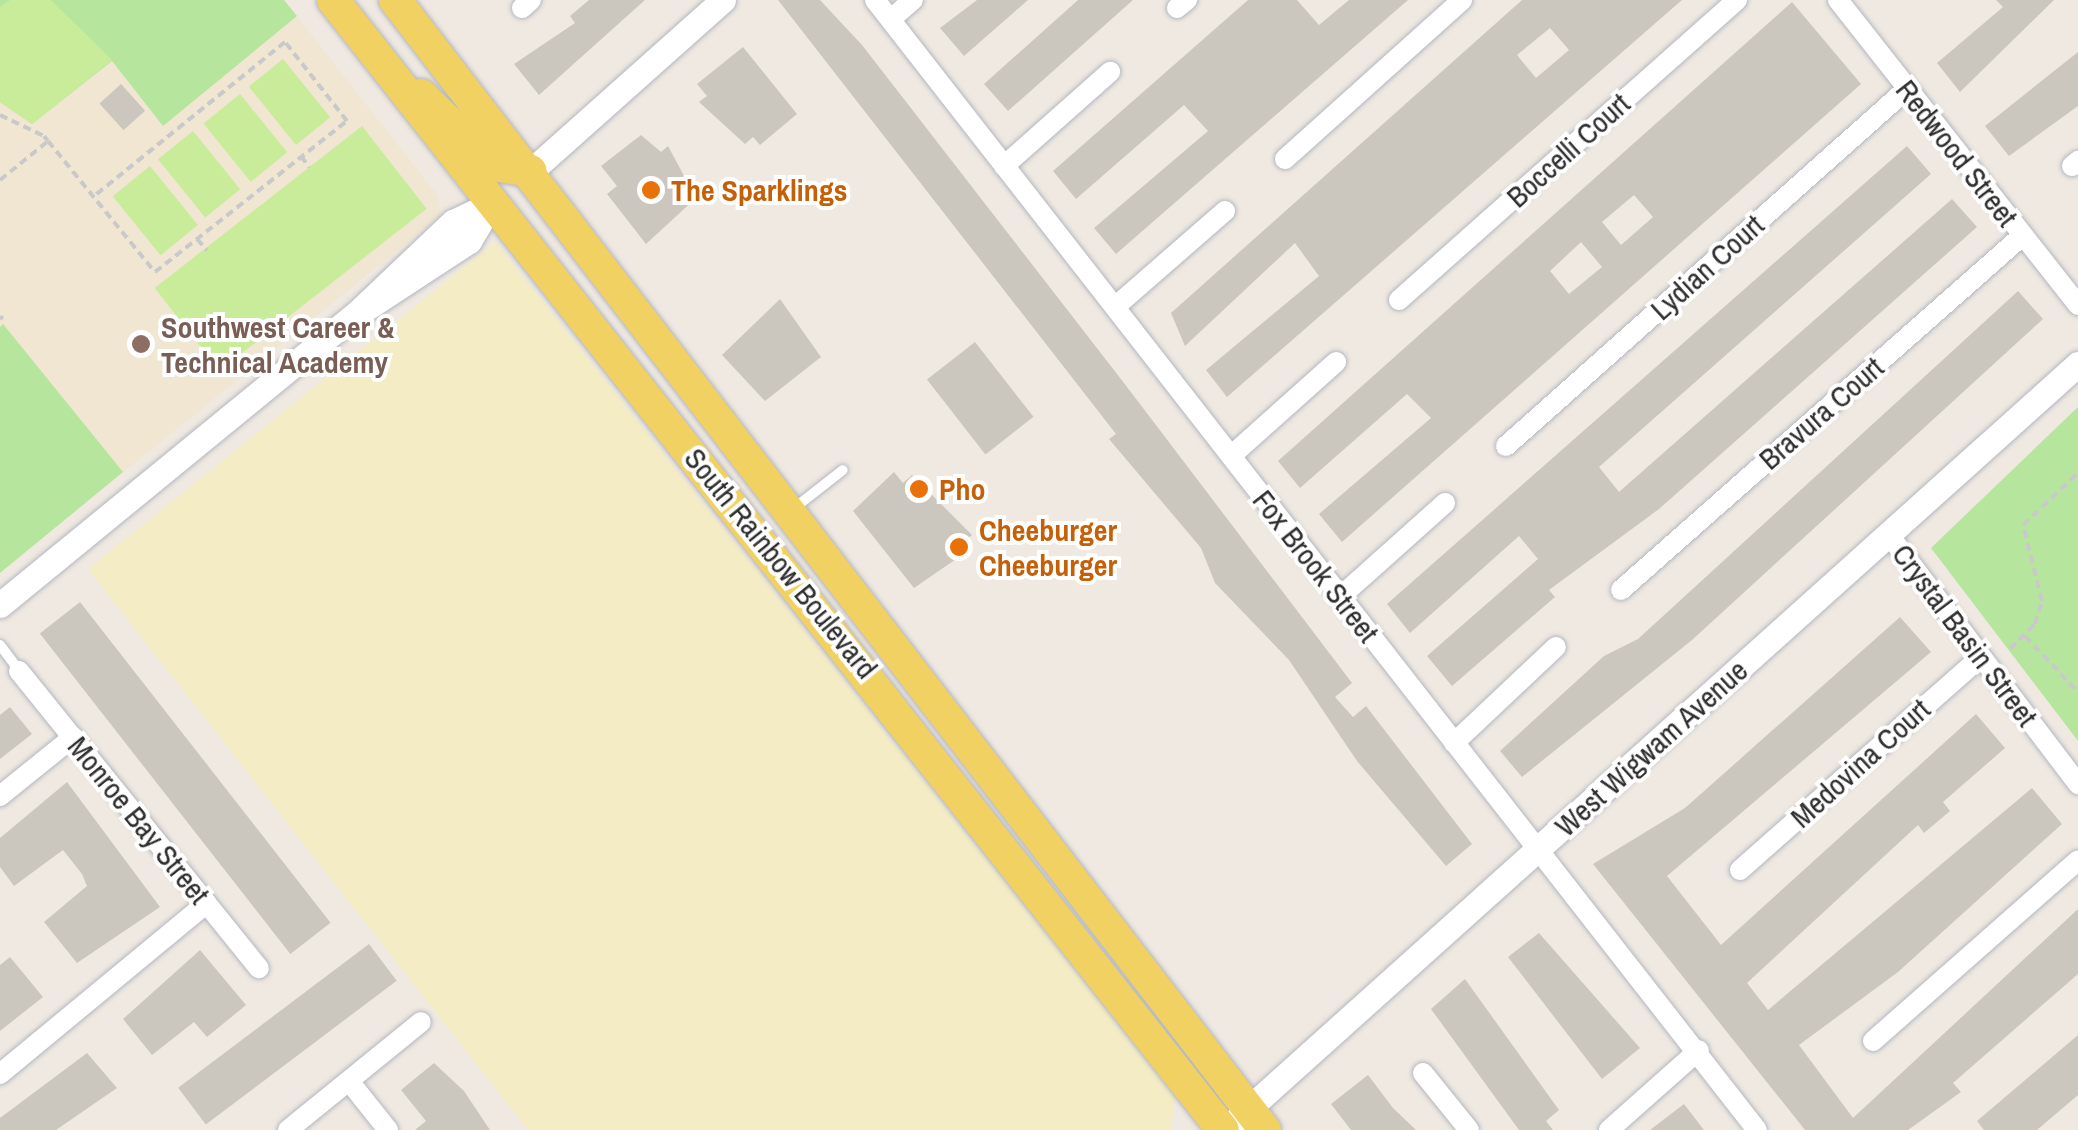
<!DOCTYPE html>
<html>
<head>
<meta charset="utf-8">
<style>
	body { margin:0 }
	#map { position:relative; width:2078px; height:1130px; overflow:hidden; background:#efe9e1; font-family:"Archivo Narrow",sans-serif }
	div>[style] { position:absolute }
	.education>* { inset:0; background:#f0e6d1 }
	.green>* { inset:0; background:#b6e59e }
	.sand>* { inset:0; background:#f3ecc5 }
	.pitch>* { inset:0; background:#c9ec9a; transform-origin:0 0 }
	.building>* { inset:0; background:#cbc7bf; transform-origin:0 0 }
	.path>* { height:4px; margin-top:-2px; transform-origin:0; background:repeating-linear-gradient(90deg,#c9c9c9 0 8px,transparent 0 13px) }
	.roads { filter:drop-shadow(0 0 2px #b4b7c1) drop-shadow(0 0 2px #b4b7c1) }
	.service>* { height:10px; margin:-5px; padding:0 5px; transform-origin:5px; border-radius:5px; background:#fff }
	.minor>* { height:20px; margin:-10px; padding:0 10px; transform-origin:10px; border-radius:10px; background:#fff }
	.tertiary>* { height:25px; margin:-12.5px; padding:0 12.5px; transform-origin:12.5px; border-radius:12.5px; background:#fff }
	.primary>* { height:32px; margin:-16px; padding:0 16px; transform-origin:16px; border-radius:16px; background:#f2d163 }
	.dots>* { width:28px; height:28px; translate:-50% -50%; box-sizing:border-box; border:5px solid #fff; border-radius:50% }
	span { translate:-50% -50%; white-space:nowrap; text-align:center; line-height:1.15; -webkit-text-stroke:8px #fff; paint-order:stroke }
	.street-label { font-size:30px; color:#2e2e2e }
	.food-label { font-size:30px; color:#c56008; font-weight:700 }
	.left { translate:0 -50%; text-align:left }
	.education-label { font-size:30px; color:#785e54; font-weight:700 }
</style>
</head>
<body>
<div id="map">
	<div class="education">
		<i style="clip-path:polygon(0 0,284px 0,438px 196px,441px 215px,0 572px)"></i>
	</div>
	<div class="green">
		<i style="clip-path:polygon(0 0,284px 0,297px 16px,163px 126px,112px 61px,32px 124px,0 102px)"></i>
		<i style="clip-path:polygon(3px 324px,123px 472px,0 573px,0 327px)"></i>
		<i style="clip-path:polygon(2078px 407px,2078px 741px,1931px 548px)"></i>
	</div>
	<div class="sand">
		<i style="clip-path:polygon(495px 242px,1175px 1096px,1171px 1130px,528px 1130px,88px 569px)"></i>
	</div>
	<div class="pitch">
		<i style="clip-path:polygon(10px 0,51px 0,112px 60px,32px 124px,0 102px,0 7px)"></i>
		<i style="left:283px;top:59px;width:75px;height:44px;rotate:51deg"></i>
		<i style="left:240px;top:94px;width:75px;height:47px;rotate:51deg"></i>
		<i style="left:362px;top:126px;width:105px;height:263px;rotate:52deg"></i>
		<i style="left:193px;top:131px;width:75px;height:45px;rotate:51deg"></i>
		<i style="left:150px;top:166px;width:76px;height:48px;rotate:51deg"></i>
	</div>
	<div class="building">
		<i style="clip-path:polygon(589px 0,645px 0,539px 95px,514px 64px,575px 23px,570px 16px)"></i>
		<i style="clip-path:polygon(778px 0,820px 0,862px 45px,1124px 383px,1352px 683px,1335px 697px,1353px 717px,1366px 706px,1472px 844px,1446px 866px,1357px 761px,1289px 660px,1215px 583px,1201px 548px,1109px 439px,1116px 434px)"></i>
		<i style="clip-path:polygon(977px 0,1028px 0,964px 56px,940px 28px)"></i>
		<i style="clip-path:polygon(1078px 0,1133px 0,1008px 111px,984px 84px)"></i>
		<i style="clip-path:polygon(1248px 0,1297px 0,1319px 25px,1349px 0,1408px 0,1116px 254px,1094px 228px,1208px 131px,1184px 105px,1076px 199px,1053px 171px)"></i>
		<i style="clip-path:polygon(evenodd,1522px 0,1682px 0,1227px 397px,1206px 370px,1319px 276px,1295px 243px,1185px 346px,1171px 313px,1522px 0,1550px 28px,1569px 50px,1536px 78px,1517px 55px,1550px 28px)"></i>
		<i style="clip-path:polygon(1996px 0,2054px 0,1960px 92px,1937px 63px,2003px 7px)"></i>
		<i style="clip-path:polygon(evenodd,1792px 2px,1861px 84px,1342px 542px,1319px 514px,1431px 418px,1407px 394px,1300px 488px,1278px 461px,1792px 2px,1634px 195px,1653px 217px,1621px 245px,1602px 222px,1634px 195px,1792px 2px,1581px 242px,1602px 267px,1569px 294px,1550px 271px,1581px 242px)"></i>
		<i style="clip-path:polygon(743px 47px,797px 114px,760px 145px,753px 137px,745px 144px,699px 102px,707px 96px,697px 84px)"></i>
		<i style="clip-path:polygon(2078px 52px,2078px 106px,2009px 156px,1985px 126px)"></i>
		<i style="left:121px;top:84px;width:36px;height:29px;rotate:48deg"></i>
		<i style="clip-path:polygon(641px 135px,661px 152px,668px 146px,696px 198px,646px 244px,607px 194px,617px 186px,601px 166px)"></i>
		<i style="clip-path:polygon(1907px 146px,1931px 174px,1599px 467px,1619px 492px,1952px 199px,1977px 227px,1659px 509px,1549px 590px,1555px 597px,1452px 686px,1427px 656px,1538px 559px,1519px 536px,1410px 633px,1387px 604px)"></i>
		<i style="clip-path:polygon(2018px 291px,2043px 319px,1692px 640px,1522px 777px,1500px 751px,1604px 656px,1638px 639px)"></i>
		<i style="clip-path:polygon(780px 299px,821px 357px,765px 401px,722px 355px)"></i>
		<i style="left:975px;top:342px;width:95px;height:61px;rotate:52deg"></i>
		<i style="clip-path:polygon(894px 472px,903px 483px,912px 475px,972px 535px,956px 548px,962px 555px,914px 588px,853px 511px)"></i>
		<i style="left:80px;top:602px;width:407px;height:51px;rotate:52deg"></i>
		<i style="clip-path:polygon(1900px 617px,1931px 652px,1667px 876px,1721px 945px,1976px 714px,2005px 748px,1943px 802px,1950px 811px,1924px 833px,1918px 825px,1747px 983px,1768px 1010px,2032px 788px,2062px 824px,1898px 972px,1799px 1045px,1853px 1118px,2078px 909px,2078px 974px,1953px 1083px,1961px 1092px,1908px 1130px,1805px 1130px,1593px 864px,1685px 808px)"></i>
		<i style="clip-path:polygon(10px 707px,32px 734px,0 759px,0 715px)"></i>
		<i style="clip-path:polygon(67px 782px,160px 907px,77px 963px,44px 922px,87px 886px,82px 874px,63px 850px,14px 886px,0 867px,0 838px)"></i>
		<i style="clip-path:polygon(1539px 933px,1640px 1048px,1602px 1079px,1508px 957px)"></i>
		<i style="left:369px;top:944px;width:46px;height:239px;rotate:53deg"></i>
		<i style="clip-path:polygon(200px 950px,246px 1005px,207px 1037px,194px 1022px,152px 1055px,123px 1019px)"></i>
		<i style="clip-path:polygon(10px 957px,43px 997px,0 1031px,0 965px)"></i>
		<i style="clip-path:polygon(1465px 979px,1559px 1110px,1546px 1121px,1553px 1130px,1519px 1130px,1431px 1009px)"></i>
		<i style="clip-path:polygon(2078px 1035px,2078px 1095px,2037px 1130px,1984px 1130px,1977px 1121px)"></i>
		<i style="clip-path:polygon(87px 1053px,117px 1088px,56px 1130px,0 1130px,0 1118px)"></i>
		<i style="clip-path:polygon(434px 1063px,464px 1091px,490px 1130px,415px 1130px,426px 1121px,401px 1090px)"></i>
		<i style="clip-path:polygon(1368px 1075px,1393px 1108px,1416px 1130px,1351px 1130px,1331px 1104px)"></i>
		<i style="clip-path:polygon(1684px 1104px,1704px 1130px,1650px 1130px)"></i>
	</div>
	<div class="path">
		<i style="left:0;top:115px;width:49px;rotate:25.5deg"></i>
		<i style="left:44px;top:136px;width:6px;rotate:51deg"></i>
		<i style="left:48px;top:141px;width:169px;rotate:50.8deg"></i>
		<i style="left:155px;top:272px;width:244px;rotate:-38.2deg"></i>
		<i style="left:347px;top:121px;width:100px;rotate:-128.1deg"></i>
		<i style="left:285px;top:42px;width:247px;rotate:141.1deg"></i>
		<i style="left:301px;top:156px;width:14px;rotate:54deg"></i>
		<i style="left:0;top:180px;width:60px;rotate:-39deg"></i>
		<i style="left:197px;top:239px;width:15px;rotate:48deg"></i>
		<i style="left:0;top:319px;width:4px;rotate:-45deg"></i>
		<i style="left:2025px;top:636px;width:77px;rotate:46.6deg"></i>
		<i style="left:2010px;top:649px;width:35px;rotate:-45deg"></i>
		<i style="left:2035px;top:624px;width:24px;rotate:-73deg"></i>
		<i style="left:2042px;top:601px;width:78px;rotate:-104deg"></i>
		<i style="left:2023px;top:525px;width:76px;rotate:-43.4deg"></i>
	</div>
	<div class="roads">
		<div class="service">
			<i style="left:793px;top:509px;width:63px;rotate:-38deg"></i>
			<i style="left:0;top:645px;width:31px;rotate:53deg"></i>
		</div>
		<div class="minor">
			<i style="left:875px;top:0;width:1433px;rotate:52.03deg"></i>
			<i style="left:1838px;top:0;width:388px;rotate:51.8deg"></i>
			<i style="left:522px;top:8px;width:12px;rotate:-42deg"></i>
			<i style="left:1177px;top:8px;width:13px;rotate:-39deg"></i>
			<i style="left:891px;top:19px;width:29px;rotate:-41deg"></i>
			<i style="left:1285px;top:159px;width:238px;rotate:-41.9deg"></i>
			<i style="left:1004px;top:166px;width:142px;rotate:-41.6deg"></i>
			<i style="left:2072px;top:166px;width:8px;rotate:-40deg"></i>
			<i style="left:1399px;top:300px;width:452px;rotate:-41.6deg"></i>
			<i style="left:1115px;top:307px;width:146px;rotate:-41.1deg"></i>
			<i style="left:1506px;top:446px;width:537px;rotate:-41.68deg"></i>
			<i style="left:1231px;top:456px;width:141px;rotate:-41.8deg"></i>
			<i style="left:1889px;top:535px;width:313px;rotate:52.8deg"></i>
			<i style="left:1621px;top:590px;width:535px;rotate:-41.44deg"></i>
			<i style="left:1340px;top:597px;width:141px;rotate:-41.8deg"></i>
			<i style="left:19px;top:671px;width:382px;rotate:51.1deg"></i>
			<i style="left:1454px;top:743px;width:140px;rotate:-43.3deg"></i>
			<i style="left:0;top:796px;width:94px;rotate:-38.9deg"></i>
			<i style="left:1740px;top:870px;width:320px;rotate:-41.5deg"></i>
			<i style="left:1873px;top:1041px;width:273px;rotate:-41.4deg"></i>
			<i style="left:1423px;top:1073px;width:73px;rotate:51.1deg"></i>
			<i style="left:0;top:1074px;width:268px;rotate:-39.6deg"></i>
			<i style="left:349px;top:1081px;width:63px;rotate:51.5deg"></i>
			<i style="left:288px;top:1130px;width:171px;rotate:-39.1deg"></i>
			<i style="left:1609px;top:1130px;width:120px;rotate:-41.6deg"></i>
		</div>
		<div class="tertiary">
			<i style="left:531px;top:171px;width:257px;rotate:-41.7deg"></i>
			<i style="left:368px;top:307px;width:121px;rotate:-33.2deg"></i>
			<i style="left:469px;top:241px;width:43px;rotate:-59.3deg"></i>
			<i style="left:0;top:605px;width:463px;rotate:-39.3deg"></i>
			<i style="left:358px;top:312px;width:131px;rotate:-43.5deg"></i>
			<i style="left:453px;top:222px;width:42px;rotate:-25.3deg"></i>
			<i style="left:1237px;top:1119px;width:1130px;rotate:-41.92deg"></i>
		</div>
		<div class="primary">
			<i style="left:333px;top:0;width:1438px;rotate:51.78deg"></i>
			<i style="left:395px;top:0;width:1426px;rotate:52.41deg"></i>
			<i style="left:421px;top:95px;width:100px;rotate:44.2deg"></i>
			<i style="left:493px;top:165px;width:38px;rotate:9deg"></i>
		</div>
	</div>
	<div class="dots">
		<i style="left:651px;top:190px;background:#e8710a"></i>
		<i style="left:141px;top:344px;background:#8d6e63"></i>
		<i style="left:919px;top:489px;background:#e8710a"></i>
		<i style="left:959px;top:547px;background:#e8710a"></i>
	</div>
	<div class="street-label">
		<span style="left:1568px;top:150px;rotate:-42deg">Boccelli Court</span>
		<span style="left:1957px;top:153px;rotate:52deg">Redwood Street</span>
		<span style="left:1707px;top:267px;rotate:-42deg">Lydian Court</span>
		<span style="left:1821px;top:413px;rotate:-41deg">Bravura Court</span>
		<span style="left:781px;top:563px;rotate:51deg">South Rainbow Boulevard</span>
		<span style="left:1316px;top:566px;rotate:52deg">Fox Brook Street</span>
		<span style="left:1965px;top:635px;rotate:53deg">Crystal Basin Street</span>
		<span style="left:1651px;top:748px;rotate:-42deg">West Wigwam Avenue</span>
		<span style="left:1860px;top:763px;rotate:-42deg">Medovina Court</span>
		<span style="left:139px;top:820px;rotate:51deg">Monroe Bay Street</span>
	</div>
	<div class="food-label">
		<span class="left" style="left:671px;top:190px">The Sparklings</span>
		<span class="left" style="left:939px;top:489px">Pho</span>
		<span class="left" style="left:979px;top:547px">Cheeburger<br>Cheeburger</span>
	</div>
	<div class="education-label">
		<span class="left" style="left:161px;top:344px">Southwest Career &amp;<br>Technical Academy</span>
	</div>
</div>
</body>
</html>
